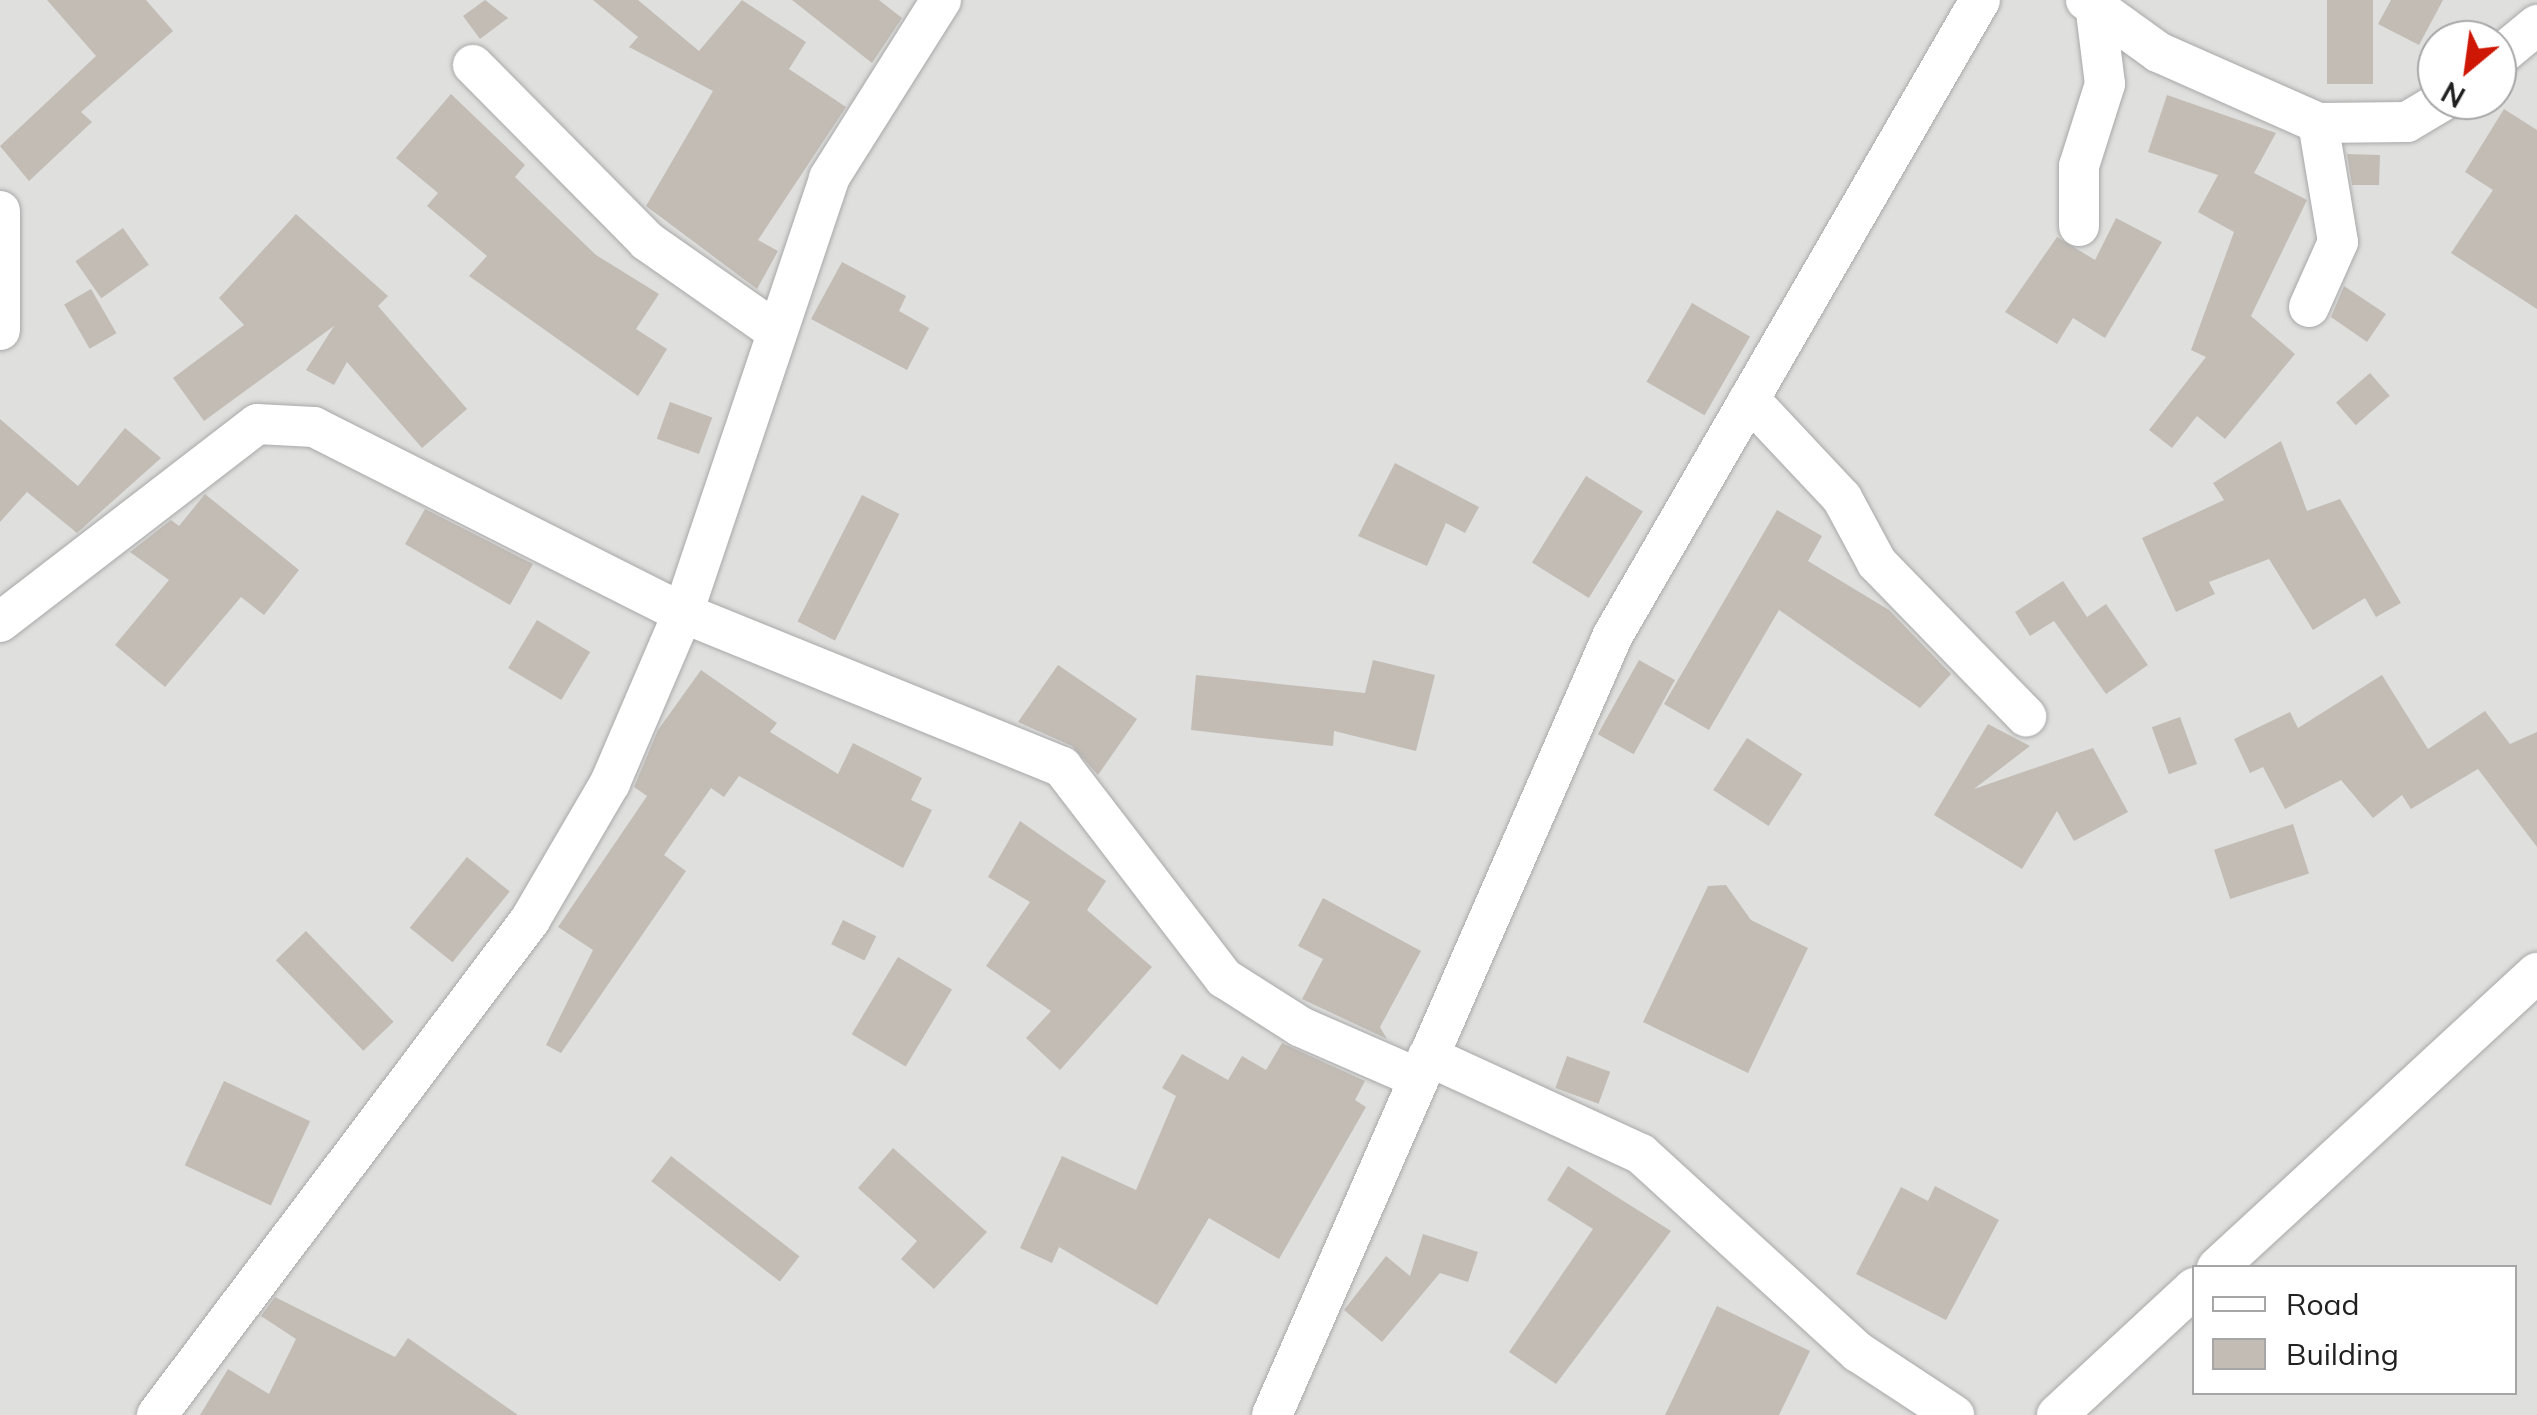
<!DOCTYPE html>
<html>
<head>
<meta charset="utf-8">
<style>
	body { margin:0 }
	#map { position:relative; width:2537px; height:1415px; overflow:hidden; background:#f1efe9; font-family:Mulish,sans-serif }
	div>[style] { position:absolute }
	.residential>* { inset:0; background:#dfdfde }
	.building>* { inset:0; background:#c2bcb5; transform-origin:0 0 }
	.roads { filter:drop-shadow(0 0 2px #a8a8a8) drop-shadow(0 0 2px #a8a8a8) }
	.street>* { height:40px; margin:-20px; padding:0 20px; transform-origin:20px; border-radius:20px; background:#fff }
	span { translate:-50% -50%; white-space:nowrap; text-align:center; line-height:1.15; -webkit-text-stroke:10px #fff; paint-order:stroke }
	.legend { position:absolute; left:2192px; top:1265px; width:325px; height:130px; box-sizing:border-box; background:#fff; border:2px solid #a6a6a6; margin:0; padding:12px 18px; list-style:none; font-size:30px; color:#212121 }
	.legend li { display:flex; align-items:center; gap:20px; height:50px }
	.legend b { width:50px; border:2px solid #a6a6a6 }
	.north { position:absolute; left:2417px; top:20px; width:100px; height:100px; box-sizing:border-box; background:#fff; border:2px solid #a6a6a6; border-radius:50%; rotate:209deg; font-size:28px; font-weight:700; line-height:40px; text-align:center; color:#212121 }
	.north::after { content:''; display:block; margin:auto; width:35px; height:45px; background:#ce1805; clip-path:polygon(50% 0,100% 100%,50% 72%,0 100%) }
</style>
</head>
<body>
<div id="map">
	<div class="residential">
		<i style="clip-path:polygon(evenodd,0 0,2537px 0,2537px 1415px,0 1415px,0 0,2437px 40px,2497px 40px,2497px 100px,2437px 100px,2437px 40px,0 0,2194px 1268px,2514px 1268px,2514px 1392px,2194px 1392px,2194px 1268px)"></i>
	</div>
	<div class="building">
		<i style="clip-path:polygon(47px 0,146px 0,173px 31px,81px 112px,92px 122px,29px 181px,0 146px,96px 56px)"></i>
		<i style="clip-path:polygon(485px 0,508px 18px,480px 39px,463px 16px)"></i>
		<i style="clip-path:polygon(593px 0,638px 0,699px 51px,742px 0,806px 42px,789px 69px,846px 107px,758px 240px,778px 251px,757px 289px,646px 206px,713px 91px,629px 47px,638px 37px)"></i>
		<i style="clip-path:polygon(792px 0,879px 0,902px 18px,872px 63px)"></i>
		<i style="left:2327px;top:0;width:46px;height:84px"></i>
		<i style="clip-path:polygon(2391px 0,2443px 0,2419px 45px,2378px 24px)"></i>
		<i style="clip-path:polygon(451px 94px,525px 165px,515px 177px,596px 255px,659px 294px,636px 329px,667px 349px,638px 396px,469px 276px,487px 256px,427px 206px,438px 193px,396px 158px)"></i>
		<i style="clip-path:polygon(2167px 95px,2276px 133px,2254px 173px,2307px 200px,2251px 316px,2295px 354px,2225px 439px,2197px 416px,2172px 448px,2149px 430px,2206px 357px,2191px 350px,2234px 232px,2198px 212px,2218px 175px,2148px 152px)"></i>
		<i style="clip-path:polygon(2504px 109px,2537px 130px,2537px 309px,2451px 253px,2493px 190px,2465px 172px)"></i>
		<i style="clip-path:polygon(2347px 154px,2380px 155px,2379px 185px,2352px 185px)"></i>
		<i style="clip-path:polygon(296px 214px,388px 296px,378px 306px,467px 409px,422px 448px,347px 362px,334px 385px,306px 370px,334px 326px,204px 421px,173px 378px,244px 325px,219px 298px)"></i>
		<i style="clip-path:polygon(2116px 218px,2162px 242px,2105px 338px,2073px 318px,2057px 344px,2005px 312px,2057px 237px,2095px 260px)"></i>
		<i style="left:123px;top:228px;width:45px;height:58px;rotate:55deg"></i>
		<i style="clip-path:polygon(842px 262px,906px 296px,899px 311px,929px 328px,907px 370px,811px 319px)"></i>
		<i style="clip-path:polygon(2344px 286px,2386px 314px,2367px 342px,2331px 317px)"></i>
		<i style="left:91px;top:289px;width:51px;height:31px;rotate:60deg"></i>
		<i style="left:1692px;top:303px;width:67px;height:91px;rotate:30deg"></i>
		<i style="left:2370px;top:373px;width:30px;height:45px;rotate:49deg"></i>
		<i style="left:670px;top:402px;width:45px;height:39px;rotate:20deg"></i>
		<i style="clip-path:polygon(0 419px,78px 486px,125px 428px,161px 458px,77px 533px,27px 492px,0 522px)"></i>
		<i style="clip-path:polygon(2281px 441px,2307px 511px,2340px 499px,2401px 603px,2376px 617px,2365px 598px,2313px 630px,2269px 559px,2209px 582px,2215px 594px,2176px 612px,2142px 538px,2224px 500px,2213px 483px)"></i>
		<i style="clip-path:polygon(1395px 463px,1479px 507px,1465px 533px,1446px 523px,1427px 566px,1358px 536px)"></i>
		<i style="left:1586px;top:476px;width:67px;height:102px;rotate:32deg"></i>
		<i style="clip-path:polygon(205px 494px,299px 570px,264px 615px,241px 597px,165px 687px,115px 645px,169px 580px,130px 552px,171px 520px,179px 526px)"></i>
		<i style="left:862px;top:495px;width:42px;height:142px;rotate:27deg"></i>
		<i style="clip-path:polygon(425px 509px,533px 564px,510px 605px,405px 544px)"></i>
		<i style="clip-path:polygon(1777px 510px,1822px 536px,1808px 561px,1889px 610px,1951px 674px,1920px 708px,1779px 610px,1709px 730px,1664px 704px)"></i>
		<i style="clip-path:polygon(2063px 581px,2087px 617px,2106px 604px,2148px 665px,2106px 694px,2054px 621px,2030px 636px,2015px 612px)"></i>
		<i style="left:537px;top:620px;width:62px;height:56px;rotate:31deg"></i>
		<i style="clip-path:polygon(1373px 660px,1435px 675px,1416px 751px,1334px 731px,1333px 746px,1191px 730px,1196px 675px,1365px 693px)"></i>
		<i style="left:1639px;top:660px;width:41px;height:85px;rotate:29deg"></i>
		<i style="clip-path:polygon(1058px 665px,1137px 719px,1098px 775px,1072px 746px,1018px 722px)"></i>
		<i style="clip-path:polygon(701px 670px,777px 723px,770px 732px,838px 774px,853px 743px,922px 778px,911px 800px,932px 810px,903px 868px,739px 776px,724px 797px,711px 788px,664px 855px,686px 871px,561px 1053px,546px 1045px,593px 950px,558px 927px,647px 796px,634px 787px,658px 730px)"></i>
		<i style="clip-path:polygon(2382px 675px,2428px 749px,2485px 711px,2510px 744px,2537px 732px,2537px 847px,2478px 769px,2411px 809px,2402px 795px,2373px 818px,2341px 780px,2285px 809px,2263px 767px,2250px 773px,2234px 739px,2290px 712px,2298px 728px)"></i>
		<i style="left:2180px;top:717px;width:50px;height:30px;rotate:70deg"></i>
		<i style="clip-path:polygon(1988px 724px,2030px 746px,1974px 789px,2093px 748px,2128px 812px,2074px 841px,2057px 811px,2022px 869px,1934px 815px)"></i>
		<i style="left:1747px;top:738px;width:66px;height:62px;rotate:33deg"></i>
		<i style="clip-path:polygon(1020px 821px,1106px 881px,1087px 910px,1152px 967px,1060px 1070px,1026px 1038px,1051px 1011px,986px 966px,1030px 902px,988px 877px)"></i>
		<i style="left:2293px;top:824px;width:52px;height:83px;rotate:72deg"></i>
		<i style="left:467px;top:857px;width:55px;height:91px;rotate:39deg"></i>
		<i style="clip-path:polygon(1726px 885px,1751px 920px,1808px 948px,1748px 1073px,1643px 1022px,1708px 886px)"></i>
		<i style="clip-path:polygon(1323px 898px,1421px 951px,1380px 1027px,1387px 1039px,1302px 999px,1323px 959px,1298px 946px)"></i>
		<i style="left:843px;top:920px;width:37px;height:27px;rotate:26deg"></i>
		<i style="left:306px;top:931px;width:126px;height:42px;rotate:46deg"></i>
		<i style="left:898px;top:957px;width:63px;height:90px;rotate:31deg"></i>
		<i style="clip-path:polygon(1282px 1043px,1365px 1081px,1355px 1100px,1366px 1107px,1279px 1259px,1209px 1218px,1157px 1305px,1059px 1247px,1052px 1263px,1020px 1248px,1062px 1156px,1136px 1190px,1176px 1096px,1162px 1088px,1182px 1054px,1228px 1080px,1242px 1056px,1266px 1070px)"></i>
		<i style="left:1567px;top:1056px;width:46px;height:34px;rotate:20deg"></i>
		<i style="left:224px;top:1081px;width:95px;height:93px;rotate:25deg"></i>
		<i style="clip-path:polygon(893px 1148px,987px 1232px,934px 1289px,901px 1259px,917px 1241px,858px 1188px)"></i>
		<i style="left:671px;top:1156px;width:163px;height:32px;rotate:38deg"></i>
		<i style="clip-path:polygon(1568px 1166px,1671px 1231px,1556px 1384px,1509px 1352px,1593px 1229px,1547px 1200px)"></i>
		<i style="clip-path:polygon(1935px 1186px,1999px 1220px,1946px 1320px,1856px 1274px,1901px 1187px,1928px 1201px)"></i>
		<i style="clip-path:polygon(1423px 1234px,1478px 1252px,1468px 1282px,1440px 1273px,1382px 1342px,1344px 1310px,1386px 1256px,1410px 1276px)"></i>
		<i style="clip-path:polygon(275px 1297px,395px 1357px,408px 1338px,518px 1415px,200px 1415px,228px 1369px,269px 1394px,296px 1339px,261px 1316px)"></i>
		<i style="clip-path:polygon(1717px 1306px,1810px 1351px,1779px 1415px,1665px 1415px)"></i>
	</div>
	<div class="roads">
		<div class="street">
			<i style="left:2086px;top:0;width:89px;rotate:35.8deg"></i>
			<i style="left:2158px;top:52px;width:175px;rotate:23.9deg"></i>
			<i style="left:2318px;top:123px;width:89px;rotate:-0.6deg"></i>
			<i style="left:2407px;top:122px;width:43px;rotate:-30.7deg"></i>
			<i style="left:2497px;top:58px;width:52px;rotate:-39.5deg"></i>
			<i style="left:473px;top:65px;width:247px;rotate:45.3deg"></i>
			<i style="left:647px;top:241px;width:155px;rotate:35deg"></i>
			<i style="left:0;top:211px;width:119px;rotate:90deg"></i>
			<i style="left:2079px;top:226px;width:60px;rotate:-90deg"></i>
			<i style="left:2079px;top:166px;width:86px;rotate:-72.4deg"></i>
			<i style="left:2105px;top:84px;width:73px;rotate:-97.1deg"></i>
			<i style="left:2309px;top:307px;width:71px;rotate:-66deg"></i>
			<i style="left:2338px;top:242px;width:121px;rotate:-99.5deg"></i>
			<i style="left:1749px;top:399px;width:136px;rotate:46.8deg"></i>
			<i style="left:1842px;top:498px;width:74px;rotate:61.7deg"></i>
			<i style="left:1877px;top:563px;width:214px;rotate:45.8deg"></i>
			<i style="left:0;top:622px;width:324px;rotate:-37.6deg"></i>
			<i style="left:257px;top:424px;width:57px;rotate:3deg"></i>
			<i style="left:314px;top:427px;width:413px;rotate:26.8deg"></i>
			<i style="left:683px;top:613px;width:409px;rotate:22.1deg"></i>
			<i style="left:1062px;top:767px;width:266px;rotate:52.5deg"></i>
			<i style="left:1224px;top:978px;width:91px;rotate:32.5deg"></i>
			<i style="left:1301px;top:1027px;width:128px;rotate:23.6deg"></i>
			<i style="left:1428px;top:1056px;width:234px;rotate:24.7deg"></i>
			<i style="left:1641px;top:1154px;width:294px;rotate:42.4deg"></i>
			<i style="left:1858px;top:1352px;width:115px;rotate:33.3deg"></i>
			<i style="left:2217px;top:1268px;width:435px;rotate:-42.7deg"></i>
			<i style="left:157px;top:1415px;width:620px;rotate:-53deg"></i>
			<i style="left:530px;top:920px;width:159px;rotate:-59.7deg"></i>
			<i style="left:610px;top:783px;width:185px;rotate:-66.8deg"></i>
			<i style="left:683px;top:613px;width:459px;rotate:-71.4deg"></i>
			<i style="left:829px;top:178px;width:210px;rotate:-57.8deg"></i>
			<i style="left:1272px;top:1415px;width:851px;rotate:-66.39deg"></i>
			<i style="left:1613px;top:635px;width:733px;rotate:-59.97deg"></i>
			<i style="left:2057px;top:1415px;width:187px;rotate:-42.8deg"></i>
		</div>
	</div>
	<ul class="legend">
	<li><b style="height:12px;background:#fff"></b>Road</li>
	<li><b style="height:28px;background:#c2bcb5"></b>Building</li>
	</ul>
	<div class="north">N</div>
</div>
</body>
</html>
